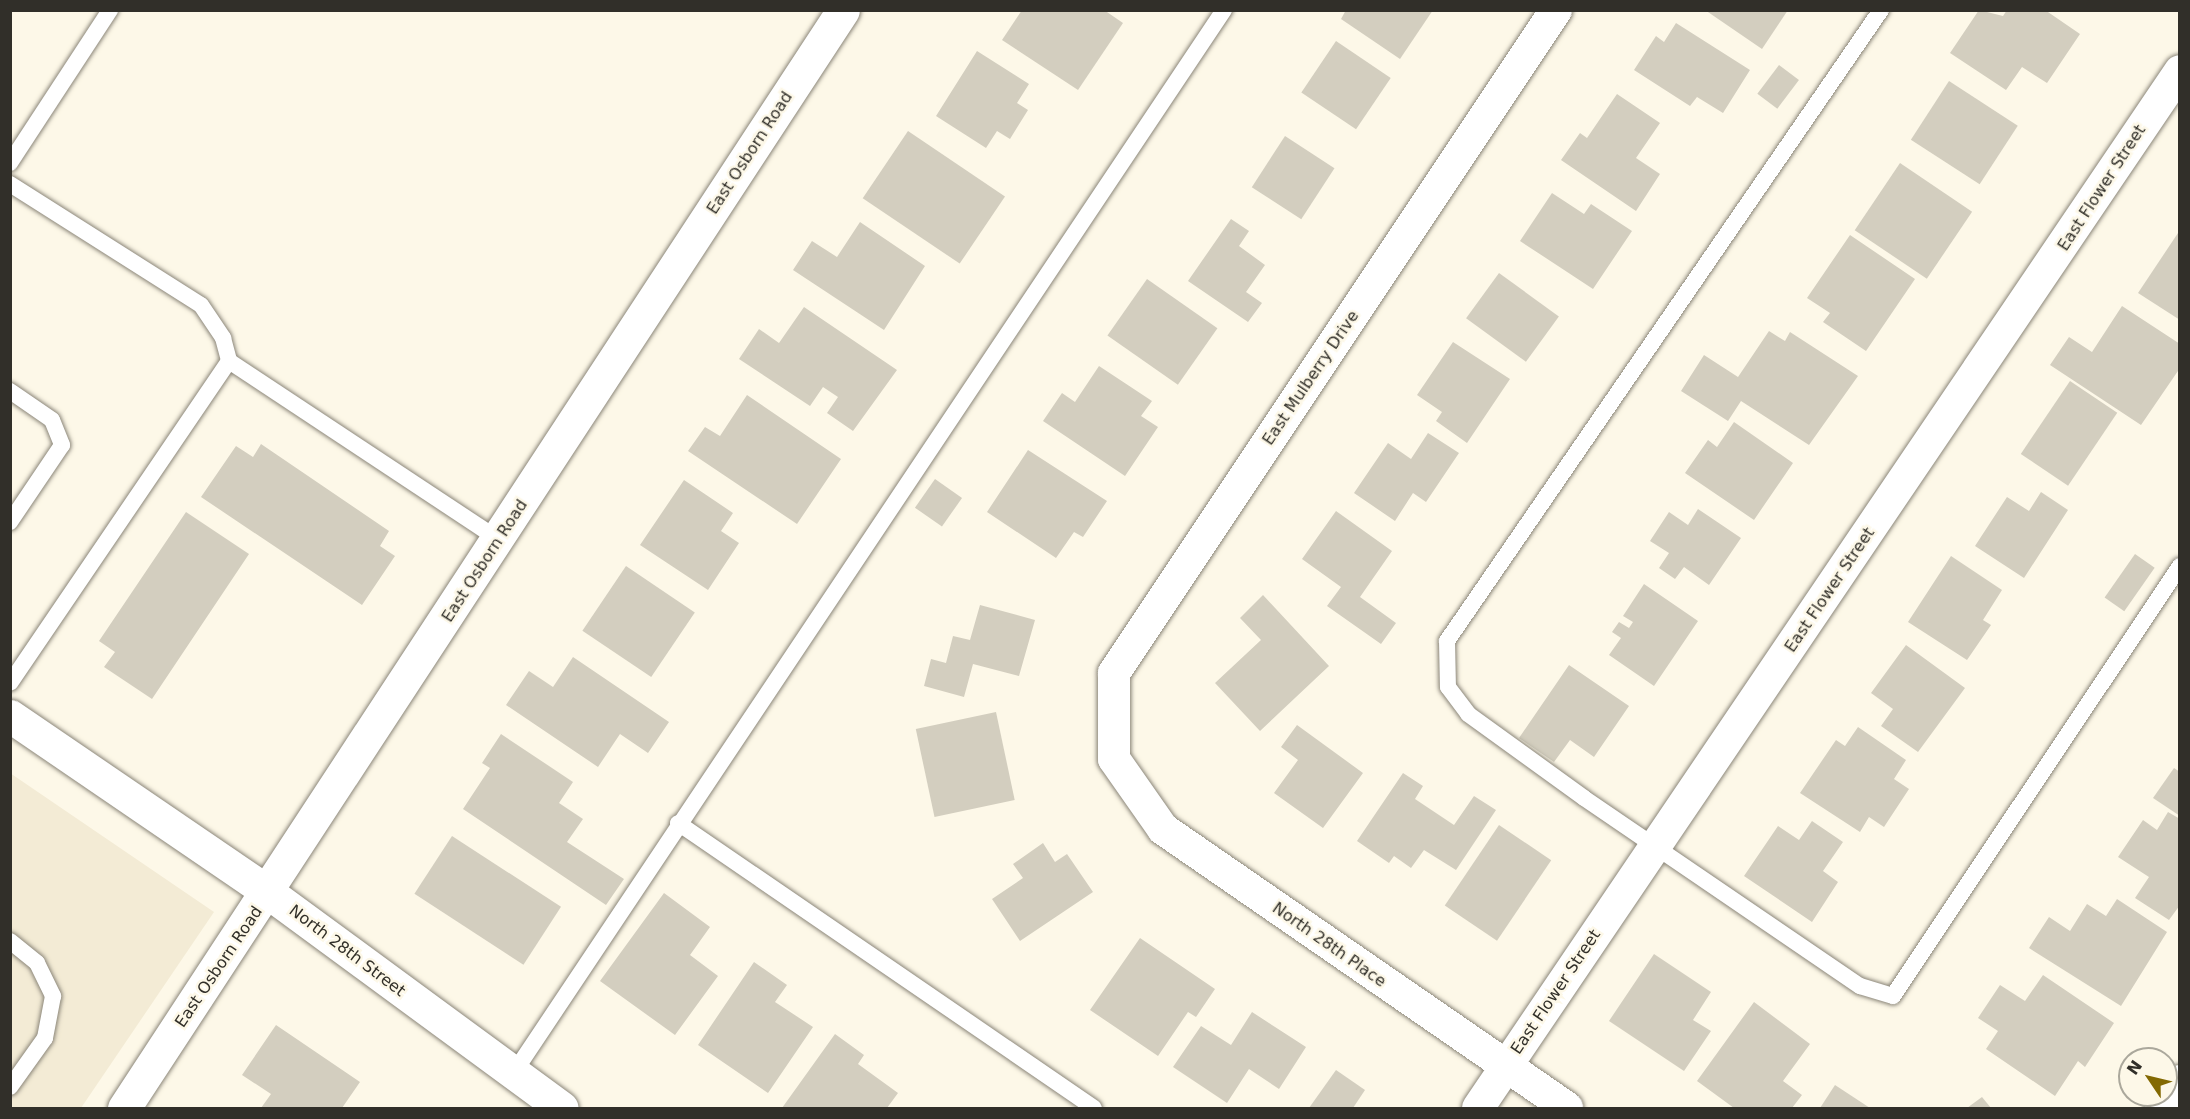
<!DOCTYPE html>
<html>
<head>
<meta charset="utf-8">
<style>
	body { margin:0 }
	#map { position:relative; width:2190px; height:1119px; overflow:hidden; background:#fdf8e8; font-family:"DejaVu Sans",sans-serif }
	div>[style] { position:absolute }
	.built>* { inset:0; background:#f3ebd5 }
	.building>* { inset:0; background:#d3cebf; transform-origin:0 0 }
	.roads { filter:drop-shadow(0 0 2px #8b8679) drop-shadow(0 0 2px #8b8679) }
	.service>* { height:16px; margin:-8px; padding:0 8px; transform-origin:8px; border-radius:8px; background:#fff }
	.minor>* { height:32px; margin:-16px; padding:0 16px; transform-origin:16px; border-radius:16px; background:#fff }
	.tertiary>* { height:33px; margin:-16.5px; padding:0 16.5px; transform-origin:16.5px; border-radius:16.5px; background:#fff }
	.secondary>* { height:33px; margin:-16.5px; padding:0 16.5px; transform-origin:16.5px; border-radius:16.5px; background:#fff }
	span { translate:-50% -50%; white-space:nowrap; text-align:center; line-height:1.15; -webkit-text-stroke:5px #fdf8e8; paint-order:stroke }
	.street-label { font-size:16px; color:#312f29 }
	.frame { position:absolute; inset:0; border:12px solid #312f29; pointer-events:none }
	.north { position:absolute; left:2118px; top:1047px; width:60px; height:60px; box-sizing:border-box; background:#fdf8e8; border:2px solid #aba89c; border-radius:50%; rotate:305deg; font-size:16px; font-weight:700; line-height:24px; text-align:center; color:#312f29 }
	.north::after { content:''; display:block; margin:auto; width:21px; height:27px; background:#836902; clip-path:polygon(50% 0,100% 100%,50% 72%,0 100%) }
</style>
</head>
<body>
<div id="map">
	<div class="built">
		<i style="clip-path:polygon(10px 773px,214px 912px,81px 1108px,11px 1108px)"></i>
	</div>
	<div class="building">
		<i style="clip-path:polygon(1022px 10px,1104px 10px,1123px 23px,1078px 90px,1002px 40px)"></i>
		<i style="clip-path:polygon(1346px 10px,1433px 10px,1400px 59px,1341px 19px)"></i>
		<i style="clip-path:polygon(1705px 10px,1788px 10px,1762px 49px)"></i>
		<i style="clip-path:polygon(1979px 10px,2003px 16px,2007px 10px,2045px 10px,2080px 34px,2047px 83px,2022px 67px,2006px 90px,1950px 53px)"></i>
		<i style="clip-path:polygon(1676px 23px,1750px 70px,1723px 113px,1697px 97px,1690px 106px,1634px 70px,1656px 36px,1664px 42px)"></i>
		<i style="left:1336px;top:41px;width:66px;height:62px;rotate:34deg"></i>
		<i style="clip-path:polygon(977px 51px,1029px 84px,1017px 103px,1028px 110px,1010px 139px,997px 131px,986px 148px,936px 116px)"></i>
		<i style="left:1779px;top:65px;width:25px;height:36px;rotate:37deg"></i>
		<i style="left:1949px;top:81px;width:82px;height:70px;rotate:33deg"></i>
		<i style="clip-path:polygon(1617px 94px,1660px 123px,1636px 158px,1660px 174px,1636px 211px,1561px 160px,1580px 133px,1587px 138px)"></i>
		<i style="left:908px;top:131px;width:117px;height:81px;rotate:34deg"></i>
		<i style="left:1285px;top:136px;width:59px;height:61px;rotate:33deg"></i>
		<i style="left:1900px;top:163px;width:87px;height:81px;rotate:34deg"></i>
		<i style="clip-path:polygon(1552px 193px,1584px 214px,1591px 204px,1632px 231px,1593px 289px,1520px 241px)"></i>
		<i style="clip-path:polygon(1231px 219px,1249px 231px,1239px 246px,1265px 265px,1246px 292px,1262px 303px,1248px 322px,1188px 281px)"></i>
		<i style="clip-path:polygon(860px 222px,925px 266px,884px 330px,793px 270px,812px 241px,837px 257px)"></i>
		<i style="clip-path:polygon(2180px 230px,2180px 320px,2138px 293px)"></i>
		<i style="clip-path:polygon(1850px 235px,1915px 279px,1866px 351px,1823px 322px,1830px 313px,1807px 298px)"></i>
		<i style="left:1499px;top:273px;width:74px;height:56px;rotate:36deg"></i>
		<i style="left:1147px;top:279px;width:86px;height:69px;rotate:35deg"></i>
		<i style="clip-path:polygon(2122px 306px,2180px 344px,2180px 368px,2141px 425px,2050px 365px,2069px 337px,2092px 352px)"></i>
		<i style="clip-path:polygon(804px 307px,897px 370px,853px 431px,827px 413px,838px 397px,823px 387px,810px 406px,739px 359px,759px 329px,779px 343px)"></i>
		<i style="clip-path:polygon(1769px 331px,1785px 341px,1790px 332px,1858px 376px,1809px 445px,1741px 401px,1728px 421px,1681px 391px,1704px 355px,1738px 377px)"></i>
		<i style="clip-path:polygon(1453px 342px,1510px 379px,1467px 443px,1436px 421px,1442px 412px,1417px 395px)"></i>
		<i style="clip-path:polygon(1099px 366px,1152px 401px,1141px 416px,1158px 427px,1125px 476px,1043px 421px,1062px 393px,1075px 402px)"></i>
		<i style="left:2070px;top:381px;width:57px;height:88px;rotate:34deg"></i>
		<i style="clip-path:polygon(747px 395px,841px 459px,797px 524px,688px 451px,705px 427px,720px 436px)"></i>
		<i style="clip-path:polygon(1734px 422px,1793px 463px,1754px 520px,1685px 473px,1708px 440px,1717px 447px)"></i>
		<i style="clip-path:polygon(1428px 433px,1459px 453px,1426px 502px,1413px 493px,1395px 521px,1354px 493px,1388px 443px,1411px 459px)"></i>
		<i style="clip-path:polygon(261px 444px,389px 531px,380px 546px,395px 556px,362px 605px,201px 497px,236px 446px,253px 457px)"></i>
		<i style="clip-path:polygon(1028px 450px,1107px 501px,1083px 537px,1074px 532px,1056px 558px,987px 512px)"></i>
		<i style="left:935px;top:479px;width:33px;height:35px;rotate:35deg"></i>
		<i style="clip-path:polygon(684px 480px,733px 513px,721px 531px,739px 543px,708px 590px,640px 545px)"></i>
		<i style="clip-path:polygon(2041px 492px,2068px 510px,2024px 578px,1975px 546px,2007px 497px,2029px 511px)"></i>
		<i style="clip-path:polygon(1698px 509px,1741px 538px,1709px 585px,1684px 567px,1675px 579px,1659px 568px,1669px 553px,1650px 541px,1669px 512px,1688px 525px)"></i>
		<i style="clip-path:polygon(1336px 511px,1392px 551px,1360px 597px,1396px 623px,1381px 644px,1327px 606px,1341px 587px,1302px 559px)"></i>
		<i style="clip-path:polygon(186px 512px,249px 554px,152px 699px,104px 667px,115px 652px,99px 641px)"></i>
		<i style="left:2135px;top:554px;width:24px;height:53px;rotate:35deg"></i>
		<i style="clip-path:polygon(1951px 556px,2002px 590px,1983px 620px,1991px 625px,1967px 660px,1908px 622px)"></i>
		<i style="left:626px;top:566px;width:83px;height:78px;rotate:34deg"></i>
		<i style="clip-path:polygon(1644px 584px,1698px 621px,1654px 686px,1609px 655px,1621px 638px,1612px 632px,1619px 622px,1629px 628px,1633px 622px,1623px 616px)"></i>
		<i style="clip-path:polygon(1263px 595px,1329px 666px,1260px 731px,1215px 683px,1261px 640px,1240px 618px)"></i>
		<i style="clip-path:polygon(980px 605px,1035px 620px,1019px 676px,973px 664px,964px 697px,924px 686px,931px 659px,946px 663px,953px 636px,970px 640px)"></i>
		<i style="clip-path:polygon(1906px 645px,1965px 688px,1918px 752px,1881px 726px,1893px 709px,1871px 693px)"></i>
		<i style="clip-path:polygon(573px 657px,669px 722px,648px 753px,620px 734px,598px 767px,506px 705px,529px 671px,553px 687px)"></i>
		<i style="clip-path:polygon(1569px 665px,1629px 706px,1594px 757px,1570px 740px,1554px 762px,1519px 738px)"></i>
		<i style="left:996px;top:712px;width:90px;height:82px;rotate:78deg"></i>
		<i style="clip-path:polygon(1297px 725px,1363px 773px,1323px 828px,1274px 793px,1298px 760px,1281px 747px)"></i>
		<i style="clip-path:polygon(1858px 727px,1906px 760px,1894px 779px,1909px 789px,1884px 827px,1869px 817px,1860px 832px,1800px 793px,1836px 740px,1845px 746px)"></i>
		<i style="clip-path:polygon(501px 734px,573px 782px,559px 803px,583px 819px,567px 842px,624px 879px,606px 905px,463px 809px,490px 768px,482px 763px)"></i>
		<i style="clip-path:polygon(2174px 768px,2180px 772px,2180px 816px,2153px 798px)"></i>
		<i style="clip-path:polygon(1403px 773px,1423px 786px,1415px 799px,1454px 825px,1474px 796px,1496px 810px,1456px 870px,1424px 850px,1411px 868px,1394px 856px,1389px 863px,1357px 841px)"></i>
		<i style="clip-path:polygon(2168px 812px,2180px 819px,2180px 905px,2169px 920px,2135px 898px,2149px 877px,2118px 857px,2143px 820px,2157px 830px)"></i>
		<i style="clip-path:polygon(1812px 821px,1843px 842px,1823px 871px,1838px 882px,1812px 922px,1744px 876px,1778px 826px,1799px 840px)"></i>
		<i style="left:1499px;top:825px;width:63px;height:97px;rotate:34deg"></i>
		<i style="left:452px;top:836px;width:130px;height:69px;rotate:33deg"></i>
		<i style="clip-path:polygon(1043px 843px,1055px 862px,1067px 854px,1093px 892px,1020px 941px,992px 899px,1023px 878px,1013px 864px)"></i>
		<i style="clip-path:polygon(664px 893px,710px 927px,690px 955px,718px 976px,675px 1035px,600px 981px)"></i>
		<i style="clip-path:polygon(2117px 899px,2167px 932px,2121px 1006px,2029px 948px,2049px 917px,2070px 931px,2087px 904px,2106px 916px)"></i>
		<i style="clip-path:polygon(1140px 938px,1215px 989px,1196px 1017px,1188px 1012px,1158px 1056px,1090px 1010px)"></i>
		<i style="clip-path:polygon(1654px 954px,1711px 992px,1693px 1020px,1711px 1031px,1684px 1071px,1609px 1021px)"></i>
		<i style="clip-path:polygon(754px 962px,787px 985px,775px 1002px,813px 1027px,768px 1093px,698px 1045px)"></i>
		<i style="clip-path:polygon(2043px 975px,2114px 1023px,2085px 1067px,2078px 1061px,2055px 1096px,1986px 1049px,1998px 1031px,1978px 1018px,2000px 985px,2025px 1001px)"></i>
		<i style="clip-path:polygon(1754px 1002px,1810px 1044px,1783px 1081px,1802px 1095px,1792px 1108px,1734px 1108px,1697px 1081px)"></i>
		<i style="clip-path:polygon(1252px 1012px,1306px 1047px,1279px 1089px,1249px 1069px,1227px 1103px,1173px 1067px,1201px 1026px,1231px 1045px)"></i>
		<i style="clip-path:polygon(276px 1025px,360px 1082px,342px 1108px,261px 1108px,271px 1094px,242px 1075px)"></i>
		<i style="clip-path:polygon(835px 1034px,864px 1055px,858px 1064px,898px 1093px,887px 1108px,782px 1108px)"></i>
		<i style="clip-path:polygon(1336px 1070px,1365px 1090px,1353px 1108px,1309px 1108px)"></i>
		<i style="clip-path:polygon(1835px 1085px,1870px 1108px,1820px 1108px)"></i>
		<i style="clip-path:polygon(1982px 1097px,1991px 1108px,1967px 1108px)"></i>
	</div>
	<div class="roads">
		<div class="service">
			<i style="left:1881px;top:10px;width:766px;rotate:124.52deg"></i>
			<i style="left:1447px;top:641px;width:46px;rotate:88.8deg"></i>
			<i style="left:1448px;top:687px;width:34px;rotate:53deg"></i>
			<i style="left:1468px;top:714px;width:143px;rotate:35.9deg"></i>
			<i style="left:1584px;top:798px;width:334px;rotate:34.3deg"></i>
			<i style="left:1860px;top:986px;width:34px;rotate:17deg"></i>
			<i style="left:1893px;top:996px;width:517px;rotate:-56.28deg"></i>
			<i style="left:10px;top:163px;width:183px;rotate:-56.8deg"></i>
			<i style="left:10px;top:184px;width:226px;rotate:32.4deg"></i>
			<i style="left:201px;top:305px;width:40px;rotate:56deg"></i>
			<i style="left:223px;top:338px;width:24px;rotate:75deg"></i>
			<i style="left:229px;top:361px;width:389px;rotate:124.2deg"></i>
			<i style="left:229px;top:361px;width:324px;rotate:33.5deg"></i>
			<i style="left:10px;top:391px;width:51px;rotate:34.6deg"></i>
			<i style="left:52px;top:420px;width:27px;rotate:68deg"></i>
			<i style="left:62px;top:445px;width:93px;rotate:124deg"></i>
			<i style="left:678px;top:823px;width:504px;rotate:34.41deg"></i>
			<i style="left:10px;top:941px;width:35px;rotate:39deg"></i>
			<i style="left:37px;top:963px;width:37px;rotate:64deg"></i>
			<i style="left:53px;top:996px;width:43px;rotate:100.8deg"></i>
			<i style="left:45px;top:1038px;width:60px;rotate:125.5deg"></i>
			<i style="left:513px;top:1074px;width:1280px;rotate:-56.25deg"></i>
		</div>
		<div class="minor">
			<i style="left:1556px;top:10px;width:797px;rotate:123.69deg"></i>
			<i style="left:1114px;top:673px;width:86px;rotate:90deg"></i>
			<i style="left:1114px;top:759px;width:85px;rotate:55deg"></i>
			<i style="left:1163px;top:829px;width:491px;rotate:34.6deg"></i>
			<i style="left:1478px;top:1108px;width:1252px;rotate:-55.9deg"></i>
			<i style="left:2161px;top:1108px;width:33px;rotate:-55deg"></i>
		</div>
		<div class="tertiary">
			<i style="left:10px;top:716px;width:314px;rotate:34.3deg"></i>
			<i style="left:269px;top:893px;width:363px;rotate:36.3deg"></i>
		</div>
		<div class="secondary">
			<i style="left:124px;top:1108px;width:1312px;rotate:-56.78deg"></i>
		</div>
	</div>
	<div class="street-label">
		<span style="left:750px;top:153px;rotate:-57deg">East Osborn Road</span>
		<span style="left:2102px;top:188px;rotate:-57deg">East Flower Street</span>
		<span style="left:1311px;top:378px;rotate:-56deg">East Mulberry Drive</span>
		<span style="left:485px;top:561px;rotate:-57deg">East Osborn Road</span>
		<span style="left:1830px;top:590px;rotate:-56deg">East Flower Street</span>
		<span style="left:1329px;top:945px;rotate:35deg">North 28th Place</span>
		<span style="left:347px;top:951px;rotate:37deg">North 28th Street</span>
		<span style="left:219px;top:967px;rotate:-56deg">East Osborn Road</span>
		<span style="left:1556px;top:992px;rotate:-56deg">East Flower Street</span>
	</div>
	<div class="frame"></div>
	<div class="north">N</div>
</div>
</body>
</html>
